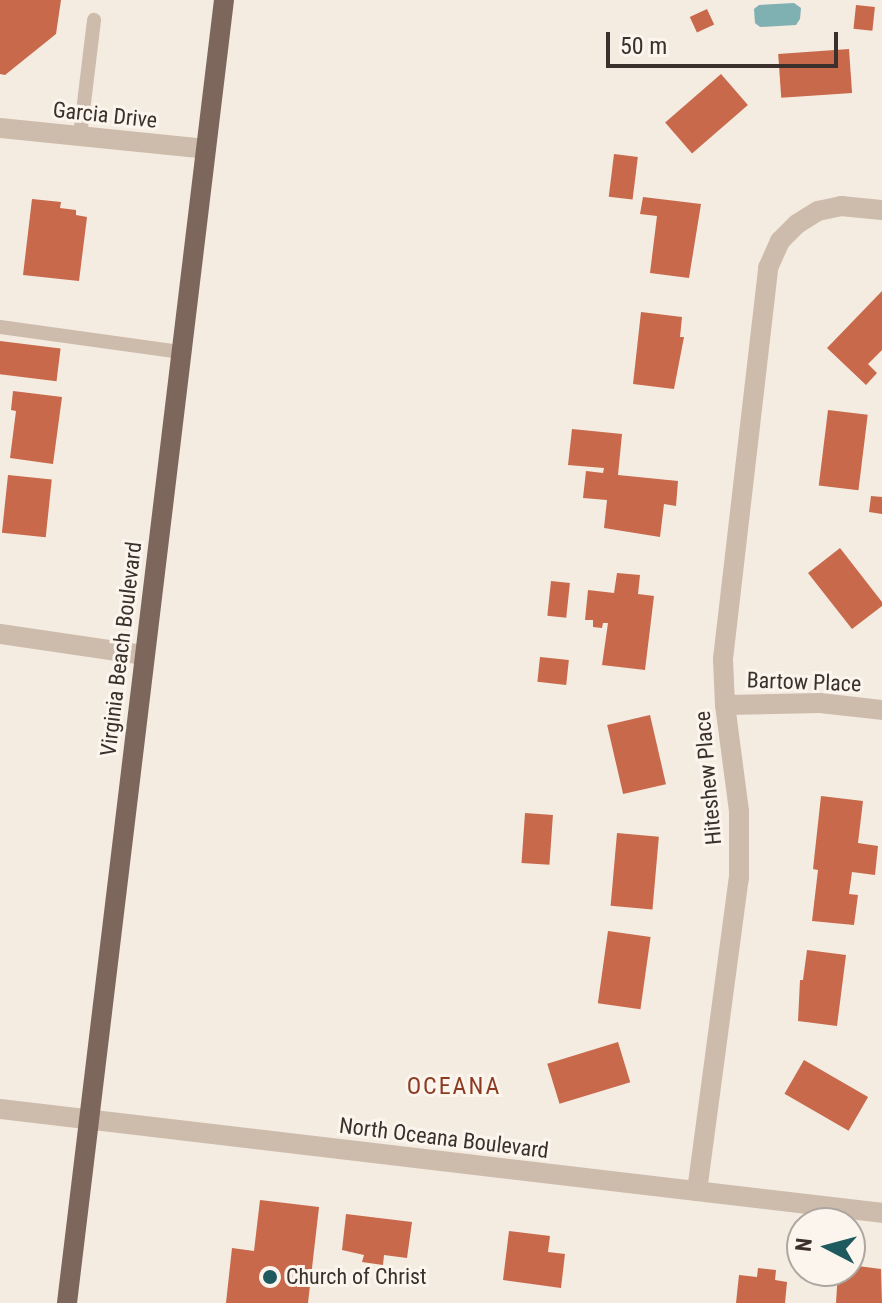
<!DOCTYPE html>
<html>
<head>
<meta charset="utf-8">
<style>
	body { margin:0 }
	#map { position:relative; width:882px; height:1303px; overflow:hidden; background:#f4ebe1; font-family:"Roboto Condensed",sans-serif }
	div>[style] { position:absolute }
	.water>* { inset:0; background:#7fb0b2 }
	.building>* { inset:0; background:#c8694b; transform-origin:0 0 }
	.lane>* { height:14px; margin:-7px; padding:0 7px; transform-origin:7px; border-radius:7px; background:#cdbbac }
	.street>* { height:20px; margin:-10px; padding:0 10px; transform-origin:10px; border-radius:10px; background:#cdbbac }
	.primary>* { height:20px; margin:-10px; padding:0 10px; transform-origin:10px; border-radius:10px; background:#7d675c }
	.dots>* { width:22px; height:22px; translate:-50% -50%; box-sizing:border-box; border:4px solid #fbf5ee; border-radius:50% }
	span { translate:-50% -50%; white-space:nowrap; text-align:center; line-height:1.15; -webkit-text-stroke:6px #fbf5ee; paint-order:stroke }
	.street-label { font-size:22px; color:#3b302b }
	.poi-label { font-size:22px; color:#3b302b }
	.left { translate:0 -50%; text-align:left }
	.neighbourhood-label { font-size:24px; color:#8c3b22; letter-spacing:2px }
	.north { position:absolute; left:786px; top:1207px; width:80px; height:80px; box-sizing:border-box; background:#fbf5ee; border:2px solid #aea6a0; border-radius:50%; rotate:276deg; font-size:22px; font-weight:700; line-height:32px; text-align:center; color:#3b302b }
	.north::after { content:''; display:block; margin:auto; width:28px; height:36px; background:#1f5a5e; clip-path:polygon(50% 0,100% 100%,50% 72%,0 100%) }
	.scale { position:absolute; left:606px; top:32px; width:232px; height:36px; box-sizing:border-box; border:4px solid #3b302b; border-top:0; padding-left:10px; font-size:24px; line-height:28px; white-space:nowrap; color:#3b302b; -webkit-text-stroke:6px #fbf5ee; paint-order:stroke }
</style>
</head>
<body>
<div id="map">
	<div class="water">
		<i style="clip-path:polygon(794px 3px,801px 8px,800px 19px,796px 25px,760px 27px,755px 23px,754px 9px,759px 5px)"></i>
	</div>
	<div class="building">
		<i style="clip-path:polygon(0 0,61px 0,56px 34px,5px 75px,0 74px)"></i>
		<i style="left:856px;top:5px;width:19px;height:24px;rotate:6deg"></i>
		<i style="left:707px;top:9px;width:17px;height:19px;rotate:65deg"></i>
		<i style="left:849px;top:49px;width:44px;height:71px;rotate:86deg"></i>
		<i style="left:721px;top:74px;width:41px;height:74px;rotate:49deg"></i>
		<i style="left:614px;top:154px;width:24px;height:43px;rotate:7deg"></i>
		<i style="clip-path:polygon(643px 197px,701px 204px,689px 278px,650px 273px,657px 216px,640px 214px)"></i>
		<i style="clip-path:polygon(32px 199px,61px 202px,60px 208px,76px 210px,76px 215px,87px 217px,79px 281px,23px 275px)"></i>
		<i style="clip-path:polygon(882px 291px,882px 350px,868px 364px,877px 373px,866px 385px,827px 348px)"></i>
		<i style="clip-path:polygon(641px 312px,682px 317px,680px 337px,684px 337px,674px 389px,633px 384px)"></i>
		<i style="left:0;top:341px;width:61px;height:33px;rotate:7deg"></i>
		<i style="clip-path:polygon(13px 391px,62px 397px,53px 464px,10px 458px,16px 411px,11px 410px)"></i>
		<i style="left:828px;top:410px;width:40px;height:76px;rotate:7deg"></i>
		<i style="clip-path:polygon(572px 429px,622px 434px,618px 475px,678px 481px,676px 506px,664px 504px,660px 537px,604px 528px,607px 500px,583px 498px,586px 471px,603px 473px,604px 468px,568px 465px)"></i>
		<i style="left:8px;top:475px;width:44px;height:58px;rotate:6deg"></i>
		<i style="clip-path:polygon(871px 496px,882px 497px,882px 514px,869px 512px)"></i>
		<i style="clip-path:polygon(840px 548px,882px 602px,882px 606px,852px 629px,808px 573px)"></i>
		<i style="clip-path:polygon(617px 573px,640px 575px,638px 594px,654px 596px,645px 670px,602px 665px,608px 623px,603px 623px,602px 628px,593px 627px,593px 620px,585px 620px,588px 590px,614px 593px)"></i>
		<i style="left:551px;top:581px;width:19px;height:35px;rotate:6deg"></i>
		<i style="left:540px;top:657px;width:29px;height:25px;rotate:6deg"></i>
		<i style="left:650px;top:715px;width:71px;height:44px;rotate:77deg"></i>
		<i style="clip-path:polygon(821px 796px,863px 801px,858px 843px,878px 846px,875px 875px,852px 872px,849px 894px,858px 895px,854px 925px,812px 921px,818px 870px,813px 869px)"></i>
		<i style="left:525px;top:813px;width:28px;height:50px;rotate:4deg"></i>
		<i style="left:617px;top:833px;width:42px;height:73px;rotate:5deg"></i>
		<i style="left:608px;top:931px;width:43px;height:73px;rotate:8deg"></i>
		<i style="clip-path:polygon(807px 950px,846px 955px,837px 1026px,798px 1021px,800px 980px,803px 980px)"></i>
		<i style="left:618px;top:1042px;width:42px;height:74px;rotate:73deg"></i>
		<i style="left:804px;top:1060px;width:74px;height:39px;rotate:30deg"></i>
		<i style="clip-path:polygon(260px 1200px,319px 1207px,308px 1303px,226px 1303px,232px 1248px,254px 1251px)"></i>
		<i style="clip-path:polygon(346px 1214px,412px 1222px,407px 1258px,384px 1255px,383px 1265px,362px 1262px,364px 1255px,342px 1250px)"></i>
		<i style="clip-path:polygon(509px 1231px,550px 1236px,548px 1252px,565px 1254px,561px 1288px,503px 1280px)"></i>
		<i style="clip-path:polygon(850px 1265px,881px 1269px,882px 1303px,836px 1303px,838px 1271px,850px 1271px)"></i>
		<i style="clip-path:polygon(758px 1268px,776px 1270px,775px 1280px,787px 1282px,785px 1303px,736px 1303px,739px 1275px,757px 1277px)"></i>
	</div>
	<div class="lane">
		<i style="left:80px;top:136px;width:117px;rotate:-83.1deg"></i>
		<i style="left:0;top:327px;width:183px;rotate:7.9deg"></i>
	</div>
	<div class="street">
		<i style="left:0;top:128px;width:207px;rotate:5.8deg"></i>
		<i style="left:0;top:634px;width:146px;rotate:8.3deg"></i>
		<i style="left:725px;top:705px;width:95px;rotate:-1.2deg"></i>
		<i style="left:820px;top:703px;width:62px;rotate:6.4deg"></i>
		<i style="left:0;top:1109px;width:888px;rotate:6.72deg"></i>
		<i style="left:697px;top:1191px;width:316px;rotate:-82.4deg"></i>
		<i style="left:739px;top:878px;width:67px;rotate:-90deg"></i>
		<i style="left:739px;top:811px;width:107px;rotate:-97.5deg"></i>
		<i style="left:725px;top:705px;width:46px;rotate:-92.5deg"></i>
		<i style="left:723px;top:659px;width:394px;rotate:-83.4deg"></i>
		<i style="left:768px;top:268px;width:30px;rotate:-66deg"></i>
		<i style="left:780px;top:241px;width:24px;rotate:-45deg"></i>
		<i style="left:797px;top:224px;width:25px;rotate:-32deg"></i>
		<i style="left:818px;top:211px;width:24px;rotate:-12deg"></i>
		<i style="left:841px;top:206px;width:41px;rotate:5.6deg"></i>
	</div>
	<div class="primary">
		<i style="left:67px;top:1303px;width:1312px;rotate:-83.13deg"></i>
	</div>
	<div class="dots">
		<i style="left:270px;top:1277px;background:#1f5a5e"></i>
	</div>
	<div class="street-label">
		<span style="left:105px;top:115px;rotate:6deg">Garcia Drive</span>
		<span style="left:121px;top:649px;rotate:-83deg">Virginia Beach Boulevard</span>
		<span style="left:804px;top:682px;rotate:2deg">Bartow Place</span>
		<span style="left:708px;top:778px;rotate:-95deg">Hiteshew Place</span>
		<span style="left:444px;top:1138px;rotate:7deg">North Oceana Boulevard</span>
	</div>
	<div class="poi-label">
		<span class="left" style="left:286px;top:1277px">Church of Christ</span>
	</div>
	<div class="neighbourhood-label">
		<span style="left:454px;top:1087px">OCEANA</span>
	</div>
	<div class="north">N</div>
	<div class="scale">50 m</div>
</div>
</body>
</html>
